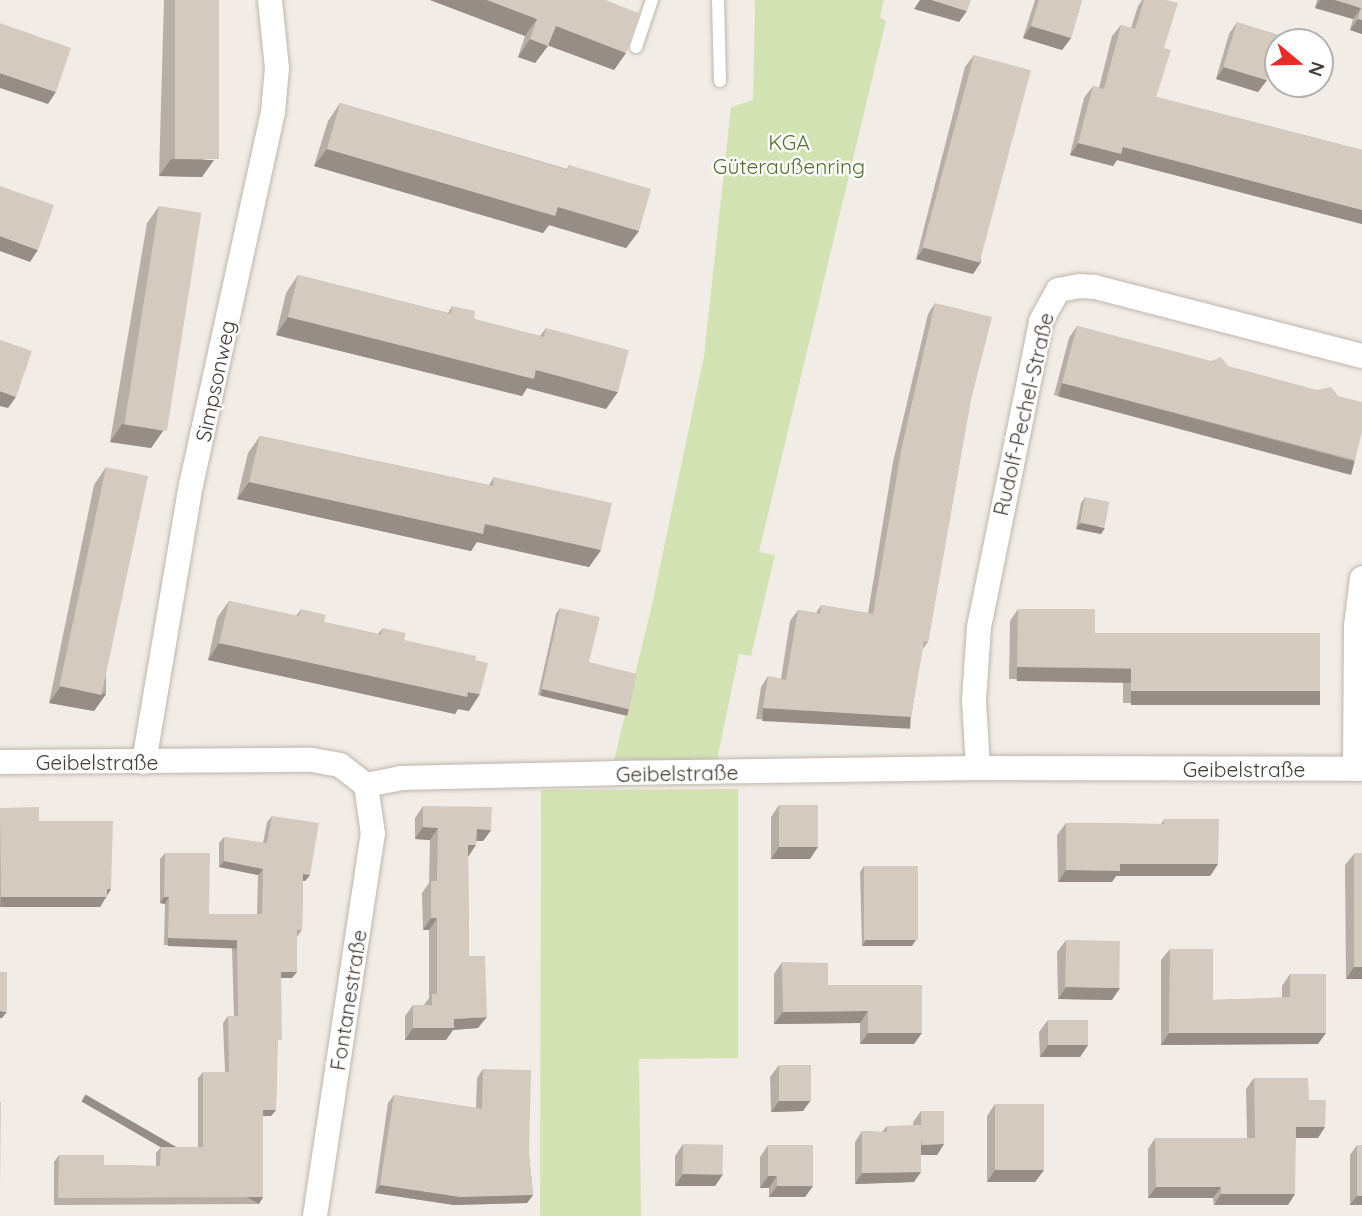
<!DOCTYPE html>
<html>
<head>
<meta charset="utf-8">
<style>
	body { margin:0 }
	#map { position:relative; width:1362px; height:1216px; overflow:hidden; background:#f1ede6; font-family:Quicksand,sans-serif }
	div>[style] { position:absolute }
	.green>* { inset:0; background:#d3e2b3 }
	.roads { filter:drop-shadow(0 0 2px #bfb6ad) drop-shadow(0 0 2px #bfb6ad) }
	.lane>* { height:12px; margin:-6px; padding:0 6px; transform-origin:6px; border-radius:6px; background:#fff }
	.street>* { height:24px; margin:-12px; padding:0 12px; transform-origin:12px; border-radius:12px; background:#fff }
	.wall>* { inset:0; background:#b7aea5 }
	.shaded-wall>* { inset:0; background:#958d86; transform-origin:0 0 }
	.building>* { inset:0; background:#d5cac0; transform-origin:0 0 }
	span { translate:-50% -50%; white-space:nowrap; text-align:center; line-height:1.15; -webkit-text-stroke:5px #fff; paint-order:stroke }
	.park-label { font-size:21px; color:#50702f }
	.street-label { font-size:21px; color:#443d36 }
	.north { position:absolute; left:1264px; top:28px; width:70px; height:70px; box-sizing:border-box; background:#fff; border:2px solid #b4b1af; border-radius:50%; rotate:109deg; font-size:19px; font-weight:700; line-height:28px; text-align:center; color:#443d36 }
	.north::after { content:''; display:block; margin:auto; width:24px; height:32px; background:#e52c29; clip-path:polygon(50% 0,100% 100%,50% 72%,0 100%) }
</style>
</head>
<body>
<div id="map">
	<div class="green">
		<i style="clip-path:polygon(755px 0,884px 0,880px 17px,886px 21px,759px 552px,775px 555px,751px 656px,739px 654px,717px 760px,614px 760px,652px 605px,704px 356px,731px 107px,753px 100px)"></i>
		<i style="clip-path:polygon(738px 789px,738px 1058px,639px 1059px,641px 1216px,540px 1216px,541px 790px)"></i>
	</div>
	<div class="roads">
		<div class="lane">
			<i style="left:718px;top:0;width:81px;rotate:88.6deg"></i>
			<i style="left:636px;top:47px;width:50px;rotate:-71.2deg"></i>
		</div>
		<div class="street">
			<i style="left:0;top:762px;width:312px;rotate:-0.4deg"></i>
			<i style="left:312px;top:760px;width:28px;rotate:10deg"></i>
			<i style="left:340px;top:765px;width:33px;rotate:38deg"></i>
			<i style="left:366px;top:785px;width:36px;rotate:-11deg"></i>
			<i style="left:401px;top:778px;width:213px;rotate:-1.3deg"></i>
			<i style="left:614px;top:773px;width:364px;rotate:-0.8deg"></i>
			<i style="left:978px;top:768px;width:384px;rotate:0.1deg"></i>
			<i style="left:144px;top:762px;width:281px;rotate:-80.4deg"></i>
			<i style="left:191px;top:485px;width:382px;rotate:-77.6deg"></i>
			<i style="left:273px;top:112px;width:44px;rotate:-84.8deg"></i>
			<i style="left:277px;top:68px;width:68px;rotate:-95.9deg"></i>
			<i style="left:978px;top:768px;width:68px;rotate:-93.4deg"></i>
			<i style="left:974px;top:700px;width:73px;rotate:-86.1deg"></i>
			<i style="left:979px;top:627px;width:312px;rotate:-78.5deg"></i>
			<i style="left:1041px;top:321px;width:35px;rotate:-61deg"></i>
			<i style="left:1058px;top:290px;width:22px;rotate:-10deg"></i>
			<i style="left:1080px;top:286px;width:15px;rotate:4deg"></i>
			<i style="left:1095px;top:287px;width:276px;rotate:14.5deg"></i>
			<i style="left:1355px;top:769px;width:143px;rotate:-89.6deg"></i>
			<i style="left:1356px;top:626px;width:48px;rotate:-82.9deg"></i>
			<i style="left:315px;top:1216px;width:386px;rotate:-81.4deg"></i>
			<i style="left:373px;top:834px;width:49px;rotate:-98.1deg"></i>
		</div>
	</div>
	<div class="wall">
		<i style="clip-path:polygon(164px 0,219px 0,202px 177px,159px 176px)"></i>
		<i style="clip-path:polygon(430px 0,605px 0,626px 53px,614px 70px,548px 45px,535px 63px,518px 57px,525px 36px)"></i>
		<i style="clip-path:polygon(1035px 0,1082px 0,1071px 38px,1062px 50px,1023px 38px)"></i>
		<i style="clip-path:polygon(1142px 0,1166px 0,1164px 48px,1156px 97px,1362px 150px,1362px 224px,1117px 160px,1113px 166px,1070px 155px,1084px 98px,1093px 86px,1099px 88px,1112px 36px,1121px 25px,1131px 28px,1138px 6px)"></i>
		<i style="clip-path:polygon(1317px 0,1362px 0,1362px 34px,1350px 30px,1353px 19px,1315px 8px)"></i>
		<i style="clip-path:polygon(1237px 22px,1267px 80px,1258px 92px,1216px 79px,1229px 34px)"></i>
		<i style="clip-path:polygon(974px 55px,981px 262px,973px 274px,916px 259px,965px 67px)"></i>
		<i style="clip-path:polygon(340px 103px,567px 169px,569px 165px,639px 231px,626px 248px,549px 225px,543px 233px,314px 166px,328px 121px)"></i>
		<i style="clip-path:polygon(159px 206px,163px 431px,151px 448px,110px 442px,147px 223px)"></i>
		<i style="clip-path:polygon(298px 275px,448px 313px,452px 306px,474px 319px,540px 336px,546px 328px,606px 409px,527px 388px,522px 396px,276px 335px,286px 293px)"></i>
		<i style="clip-path:polygon(935px 303px,970px 404px,928px 642px,922px 650px,911px 717px,903px 728px,756px 719px,761px 687px,768px 676px,781px 679px,790px 621px,798px 610px,816px 613px,821px 605px,868px 613px,893px 462px,928px 314px)"></i>
		<i style="clip-path:polygon(1077px 326px,1228px 366px,1355px 460px,1347px 472px,1054px 395px,1069px 338px)"></i>
		<i style="clip-path:polygon(260px 436px,489px 485px,494px 477px,601px 550px,589px 567px,477px 542px,471px 551px,237px 499px,248px 453px)"></i>
		<i style="clip-path:polygon(106px 467px,106px 694px,94px 711px,49px 703px,94px 485px)"></i>
		<i style="clip-path:polygon(1085px 497px,1101px 534px,1076px 529px,1081px 503px)"></i>
		<i style="clip-path:polygon(229px 601px,296px 616px,301px 609px,324px 622px,378px 634px,383px 628px,404px 640px,469px 711px,458px 709px,455px 714px,208px 660px,217px 618px)"></i>
		<i style="clip-path:polygon(560px 608px,589px 662px,624px 715px,538px 695px,556px 614px)"></i>
		<i style="clip-path:polygon(1018px 609px,1095px 633px,1312px 703px,1123px 703px,1123px 680px,1009px 679px,1010px 621px)"></i>
		<i style="clip-path:polygon(779px 805px,810px 859px,771px 859px,771px 817px)"></i>
		<i style="clip-path:polygon(423px 806px,491px 830px,483px 841px,476px 841px,468px 857px,469px 956px,478px 1028px,453px 1030px,446px 1040px,405px 1040px,405px 1016px,413px 1005px,424px 1005px,429px 998px,429px 930px,423px 930px,422px 893px,429px 883px,430px 840px,415px 839px,415px 818px)"></i>
		<i style="clip-path:polygon(0 808px,39px 821px,111px 889px,100px 907px,0 907px)"></i>
		<i style="clip-path:polygon(272px 816px,310px 875px,305px 881px,303px 881px,302px 930px,297px 937px,292px 978px,281px 978px,277px 1046px,276px 1110px,271px 1116px,263px 1116px,263px 1197px,259px 1204px,54px 1205px,54px 1162px,59px 1155px,104px 1165px,156px 1166px,156px 1153px,161px 1147px,198px 1147px,198px 1078px,203px 1072px,225px 1072px,223px 1023px,228px 1016px,234px 1016px,232px 947px,164px 945px,165px 904px,160px 903px,160px 859px,165px 853px,209px 914px,257px 914px,258px 875px,219px 867px,219px 843px,224px 837px,263px 843px,267px 822px)"></i>
		<i style="clip-path:polygon(1164px 819px,1218px 864px,1210px 876px,1116px 876px,1112px 882px,1058px 882px,1057px 835px,1066px 823px,1161px 824px)"></i>
		<i style="clip-path:polygon(1354px 854px,1362px 979px,1346px 979px,1345px 865px)"></i>
		<i style="clip-path:polygon(864px 866px,912px 946px,862px 946px,860px 872px)"></i>
		<i style="clip-path:polygon(1066px 940px,1112px 1000px,1058px 999px,1057px 952px)"></i>
		<i style="clip-path:polygon(1170px 949px,1213px 1000px,1282px 998px,1282px 986px,1290px 974px,1318px 1044px,1161px 1045px,1161px 960px)"></i>
		<i style="clip-path:polygon(782px 962px,828px 985px,922px 985px,914px 1044px,860px 1044px,860px 1023px,774px 1024px,774px 974px)"></i>
		<i style="clip-path:polygon(1048px 1020px,1088px 1045px,1080px 1057px,1040px 1057px,1039px 1032px)"></i>
		<i style="clip-path:polygon(779px 1065px,803px 1111px,771px 1112px,770px 1077px)"></i>
		<i style="clip-path:polygon(483px 1069px,529px 1154px,533px 1195px,527px 1203px,454px 1205px,375px 1193px,388px 1103px,394px 1095px,476px 1108px,477px 1078px)"></i>
		<i style="clip-path:polygon(1254px 1078px,1309px 1100px,1318px 1138px,1296px 1138px,1288px 1205px,1214px 1205px,1213px 1198px,1148px 1198px,1148px 1149px,1155px 1138px,1247px 1138px,1246px 1089px)"></i>
		<i style="clip-path:polygon(995px 1104px,1044px 1170px,1035px 1182px,987px 1182px,987px 1116px)"></i>
		<i style="clip-path:polygon(921px 1111px,944px 1144px,937px 1155px,921px 1155px,914px 1182px,855px 1184px,855px 1142px,862px 1131px,882px 1132px,887px 1126px,913px 1126px,913px 1122px)"></i>
		<i style="clip-path:polygon(683px 1144px,723px 1174px,715px 1186px,675px 1186px,675px 1156px)"></i>
		<i style="clip-path:polygon(768px 1145px,813px 1186px,805px 1197px,769px 1197px,769px 1188px,760px 1188px,760px 1157px)"></i>
		<i style="clip-path:polygon(1357px 1145px,1362px 1145px,1362px 1205px,1350px 1205px,1350px 1155px)"></i>
	</div>
	<div class="shaded-wall">
		<i style="clip-path:polygon(430px 0,487px 0,537px 19px,525px 36px)"></i>
		<i style="clip-path:polygon(920px 0,932px 0,967px 11px,959px 22px,914px 9px)"></i>
		<i style="clip-path:polygon(1320px 0,1335px 0,1361px 8px,1353px 19px,1315px 8px)"></i>
		<i style="clip-path:polygon(1358px 19px,1362px 20px,1362px 34px,1350px 30px)"></i>
		<i style="clip-path:polygon(556px 26px,626px 53px,614px 70px,544px 44px)"></i>
		<i style="clip-path:polygon(1031px 26px,1071px 38px,1062px 50px,1023px 38px)"></i>
		<i style="clip-path:polygon(530px 39px,548px 46px,535px 63px,518px 57px)"></i>
		<i style="clip-path:polygon(1224px 67px,1267px 80px,1258px 92px,1216px 79px)"></i>
		<i style="clip-path:polygon(0 73px,56px 92px,48px 104px,0 88px)"></i>
		<i style="clip-path:polygon(1078px 143px,1123px 147px,1362px 210px,1362px 224px,1117px 160px,1113px 166px,1070px 155px)"></i>
		<i style="clip-path:polygon(327px 149px,558px 207px,639px 231px,626px 248px,549px 225px,543px 233px,314px 166px)"></i>
		<i style="clip-path:polygon(171px 159px,214px 160px,202px 177px,159px 176px)"></i>
		<i style="clip-path:polygon(0 236px,38px 250px,30px 262px,0 251px)"></i>
		<i style="clip-path:polygon(924px 248px,981px 262px,973px 274px,916px 259px)"></i>
		<i style="clip-path:polygon(288px 317px,536px 370px,618px 392px,606px 409px,527px 388px,522px 396px,276px 335px)"></i>
		<i style="left:1062px;top:383px;width:303px;height:14px;rotate:15deg"></i>
		<i style="clip-path:polygon(0 391px,16px 397px,8px 408px,0 406px)"></i>
		<i style="clip-path:polygon(122px 424px,163px 431px,151px 448px,110px 442px)"></i>
		<i style="clip-path:polygon(249px 482px,485px 524px,601px 550px,589px 567px,477px 542px,471px 551px,237px 499px)"></i>
		<i style="clip-path:polygon(1080px 523px,1105px 528px,1101px 534px,1076px 529px)"></i>
		<i style="clip-path:polygon(219px 643px,468px 692px,480px 694px,469px 711px,458px 709px,455px 714px,208px 660px)"></i>
		<i style="left:1017px;top:667px;width:114px;height:14px;rotate:1deg"></i>
		<i style="clip-path:polygon(61px 686px,106px 694px,94px 711px,49px 703px)"></i>
		<i style="left:542px;top:689px;width:89px;height:7px;rotate:13deg"></i>
		<i style="left:1131px;top:691px;width:189px;height:14px"></i>
		<i style="left:763px;top:708px;width:148px;height:13px;rotate:3deg"></i>
		<i style="clip-path:polygon(423px 827px,438px 828px,430px 840px,415px 839px)"></i>
		<i style="clip-path:polygon(477px 829px,491px 830px,483px 841px,468px 841px)"></i>
		<i style="clip-path:polygon(468px 845px,476px 845px,468px 857px)"></i>
		<i style="clip-path:polygon(779px 847px,818px 847px,810px 859px,771px 859px)"></i>
		<i style="clip-path:polygon(224px 861px,263px 869px,258px 875px,219px 867px)"></i>
		<i style="clip-path:polygon(1120px 864px,1218px 864px,1210px 876px,1116px 876px,1112px 882px,1058px 882px,1066px 870px)"></i>
		<i style="clip-path:polygon(303px 874px,310px 875px,305px 881px,299px 880px)"></i>
		<i style="clip-path:polygon(111px 889px,100px 907px,0 907px,1px 897px)"></i>
		<i style="clip-path:polygon(164px 897px,169px 897px,165px 904px,160px 903px)"></i>
		<i style="clip-path:polygon(431px 918px,437px 918px,429px 930px,423px 930px)"></i>
		<i style="left:168px;top:938px;width:69px;height:8px;rotate:2deg"></i>
		<i style="clip-path:polygon(866px 940px,916px 940px,912px 946px,862px 946px)"></i>
		<i style="clip-path:polygon(1354px 967px,1362px 967px,1362px 979px,1346px 979px)"></i>
		<i style="clip-path:polygon(281px 972px,297px 972px,292px 978px,277px 978px)"></i>
		<i style="clip-path:polygon(1066px 987px,1120px 988px,1112px 1000px,1058px 999px)"></i>
		<i style="clip-path:polygon(0 1011px,7px 1012px,2px 1018px,0 1018px)"></i>
		<i style="clip-path:polygon(868px 1011px,860px 1023px,774px 1024px,783px 1012px)"></i>
		<i style="clip-path:polygon(487px 1017px,478px 1028px,453px 1030px,446px 1040px,405px 1040px,413px 1028px,454px 1019px)"></i>
		<i style="clip-path:polygon(868px 1033px,922px 1033px,914px 1044px,860px 1044px)"></i>
		<i style="clip-path:polygon(1169px 1033px,1326px 1033px,1318px 1044px,1161px 1045px)"></i>
		<i style="clip-path:polygon(1048px 1045px,1088px 1045px,1080px 1057px,1040px 1057px)"></i>
		<i style="clip-path:polygon(811px 1100px,803px 1111px,771px 1112px,779px 1101px)"></i>
		<i style="clip-path:polygon(263px 1110px,276px 1110px,271px 1116px,258px 1116px)"></i>
		<i style="clip-path:polygon(1296px 1127px,1325px 1127px,1318px 1138px,1288px 1138px)"></i>
		<i style="clip-path:polygon(944px 1144px,937px 1155px,914px 1155px,922px 1145px)"></i>
		<i style="clip-path:polygon(995px 1170px,1044px 1170px,1035px 1182px,987px 1182px)"></i>
		<i style="clip-path:polygon(921px 1172px,914px 1182px,855px 1184px,862px 1173px)"></i>
		<i style="clip-path:polygon(683px 1174px,723px 1174px,715px 1186px,675px 1186px)"></i>
		<i style="clip-path:polygon(768px 1176px,777px 1176px,769px 1188px,760px 1188px)"></i>
		<i style="clip-path:polygon(380px 1185px,533px 1195px,527px 1203px,454px 1205px,375px 1193px)"></i>
		<i style="clip-path:polygon(777px 1186px,813px 1186px,805px 1197px,769px 1197px)"></i>
		<i style="clip-path:polygon(1156px 1187px,1221px 1187px,1213px 1198px,1148px 1198px)"></i>
		<i style="clip-path:polygon(1221px 1194px,1295px 1194px,1288px 1205px,1214px 1205px)"></i>
		<i style="clip-path:polygon(1357px 1196px,1362px 1196px,1362px 1205px,1350px 1205px)"></i>
		<i style="left:263px;top:1197px;width:8px;height:205px;rotate:120deg"></i>
	</div>
	<div class="building">
		<i style="left:175px;top:0;width:44px;height:159px"></i>
		<i style="clip-path:polygon(487px 0,605px 0,641px 14px,626px 53px,556px 26px,548px 46px,530px 39px,537px 19px)"></i>
		<i style="clip-path:polygon(932px 0,971px 0,967px 11px)"></i>
		<i style="clip-path:polygon(1039px 0,1082px 0,1071px 38px,1031px 26px)"></i>
		<i style="clip-path:polygon(1144px 0,1166px 0,1178px 3px,1164px 48px,1171px 50px,1156px 97px,1362px 150px,1362px 210px,1123px 147px,1121px 154px,1078px 143px,1093px 86px,1104px 89px,1121px 25px,1135px 29px)"></i>
		<i style="clip-path:polygon(1335px 0,1362px 0,1362px 20px,1358px 19px,1361px 8px)"></i>
		<i style="left:1237px;top:22px;width:45px;height:47px;rotate:17deg"></i>
		<i style="clip-path:polygon(0 23px,71px 48px,56px 92px,0 73px)"></i>
		<i style="left:974px;top:55px;width:59px;height:199px;rotate:15deg"></i>
		<i style="clip-path:polygon(340px 103px,568px 170px,569px 165px,651px 189px,639px 231px,558px 207px,555px 216px,327px 149px)"></i>
		<i style="clip-path:polygon(0 186px,54px 205px,38px 250px,0 236px)"></i>
		<i style="left:159px;top:206px;width:43px;height:221px;rotate:9deg"></i>
		<i style="clip-path:polygon(298px 275px,451px 314px,452px 306px,475px 311px,474px 319px,544px 337px,546px 328px,629px 350px,618px 392px,536px 370px,534px 379px,288px 317px)"></i>
		<i style="clip-path:polygon(935px 303px,992px 317px,970px 404px,928px 642px,924px 641px,911px 717px,763px 708px,768px 676px,786px 680px,798px 610px,820px 614px,821px 605px,873px 614px,901px 451px)"></i>
		<i style="clip-path:polygon(1077px 326px,1211px 361px,1221px 357px,1228px 366px,1317px 390px,1331px 387px,1338px 396px,1362px 402px,1362px 432px,1355px 460px,1062px 383px)"></i>
		<i style="clip-path:polygon(0 340px,32px 351px,16px 397px,0 391px)"></i>
		<i style="clip-path:polygon(260px 436px,493px 486px,494px 477px,612px 503px,601px 550px,485px 524px,483px 534px,249px 482px)"></i>
		<i style="left:106px;top:467px;width:43px;height:224px;rotate:12deg"></i>
		<i style="left:1085px;top:497px;width:25px;height:26px;rotate:11deg"></i>
		<i style="clip-path:polygon(229px 601px,299px 616px,301px 609px,326px 615px,324px 622px,381px 635px,383px 628px,406px 633px,404px 640px,476px 656px,475px 660px,488px 663px,480px 694px,468px 692px,467px 697px,219px 643px)"></i>
		<i style="clip-path:polygon(560px 608px,600px 617px,589px 662px,637px 674px,629px 709px,542px 689px)"></i>
		<i style="clip-path:polygon(1018px 609px,1095px 609px,1095px 633px,1320px 633px,1320px 691px,1131px 691px,1131px 668px,1017px 667px)"></i>
		<i style="left:779px;top:805px;width:39px;height:42px"></i>
		<i style="clip-path:polygon(423px 806px,492px 807px,491px 830px,477px 829px,476px 845px,468px 845px,469px 956px,485px 956px,487px 1017px,454px 1019px,454px 1028px,413px 1028px,413px 1005px,432px 1005px,432px 994px,437px 994px,437px 918px,431px 918px,431px 881px,437px 881px,438px 828px,423px 827px)"></i>
		<i style="clip-path:polygon(39px 807px,39px 821px,113px 821px,111px 889px,107px 889px,107px 897px,1px 897px,0 808px)"></i>
		<i style="clip-path:polygon(272px 816px,319px 823px,310px 875px,303px 874px,302px 930px,297px 930px,297px 972px,281px 972px,282px 1040px,278px 1040px,276px 1110px,263px 1110px,263px 1197px,58px 1198px,59px 1155px,104px 1155px,104px 1165px,160px 1166px,161px 1147px,203px 1147px,203px 1072px,229px 1072px,228px 1016px,238px 1016px,237px 940px,168px 938px,169px 897px,164px 897px,165px 853px,210px 853px,209px 914px,262px 914px,263px 869px,224px 861px,224px 837px,267px 843px)"></i>
		<i style="clip-path:polygon(1164px 819px,1219px 819px,1218px 864px,1120px 864px,1120px 871px,1066px 870px,1066px 823px,1164px 824px)"></i>
		<i style="left:1362px;top:853px;width:114px;height:8px;rotate:90deg"></i>
		<i style="left:864px;top:866px;width:54px;height:74px"></i>
		<i style="left:1066px;top:940px;width:54px;height:47px;rotate:1deg"></i>
		<i style="clip-path:polygon(1170px 949px,1213px 949px,1213px 1000px,1290px 997px,1290px 974px,1326px 974px,1326px 1033px,1169px 1033px)"></i>
		<i style="clip-path:polygon(782px 962px,828px 963px,828px 985px,922px 985px,922px 1033px,868px 1033px,868px 1011px,783px 1012px)"></i>
		<i style="left:0;top:972px;width:7px;height:39px"></i>
		<i style="left:1048px;top:1020px;width:40px;height:25px"></i>
		<i style="left:779px;top:1065px;width:32px;height:36px"></i>
		<i style="clip-path:polygon(483px 1069px,531px 1070px,529px 1154px,533px 1195px,460px 1197px,380px 1185px,394px 1095px,482px 1109px)"></i>
		<i style="clip-path:polygon(1254px 1078px,1308px 1078px,1309px 1100px,1326px 1100px,1325px 1127px,1296px 1127px,1295px 1194px,1221px 1194px,1221px 1187px,1156px 1187px,1155px 1138px,1255px 1138px)"></i>
		<i style="clip-path:polygon(0 1102px,1px 1102px,0 1189px)"></i>
		<i style="left:995px;top:1104px;width:49px;height:66px"></i>
		<i style="clip-path:polygon(921px 1111px,944px 1111px,944px 1144px,922px 1145px,921px 1137px,921px 1172px,862px 1173px,862px 1131px,887px 1132px,887px 1126px,921px 1125px)"></i>
		<i style="left:683px;top:1144px;width:40px;height:30px;rotate:1deg"></i>
		<i style="clip-path:polygon(768px 1145px,813px 1145px,813px 1186px,777px 1186px,777px 1176px,768px 1176px)"></i>
		<i style="left:1357px;top:1145px;width:5px;height:51px"></i>
	</div>
	<div class="park-label">
		<span style="left:789px;top:154px">KGA<br>Güteraußenring</span>
	</div>
	<div class="street-label">
		<span style="left:215px;top:381px;rotate:-78deg">Simpsonweg</span>
		<span style="left:1023px;top:414px;rotate:-77deg">Rudolf-Pechel-Straße</span>
		<span style="left:97px;top:762px">Geibelstraße</span>
		<span style="left:1244px;top:769px">Geibelstraße</span>
		<span style="left:677px;top:773px;rotate:-1deg">Geibelstraße</span>
		<span style="left:348px;top:1000px;rotate:-81deg">Fontanestraße</span>
	</div>
	<div class="north">N</div>
</div>
</body>
</html>
